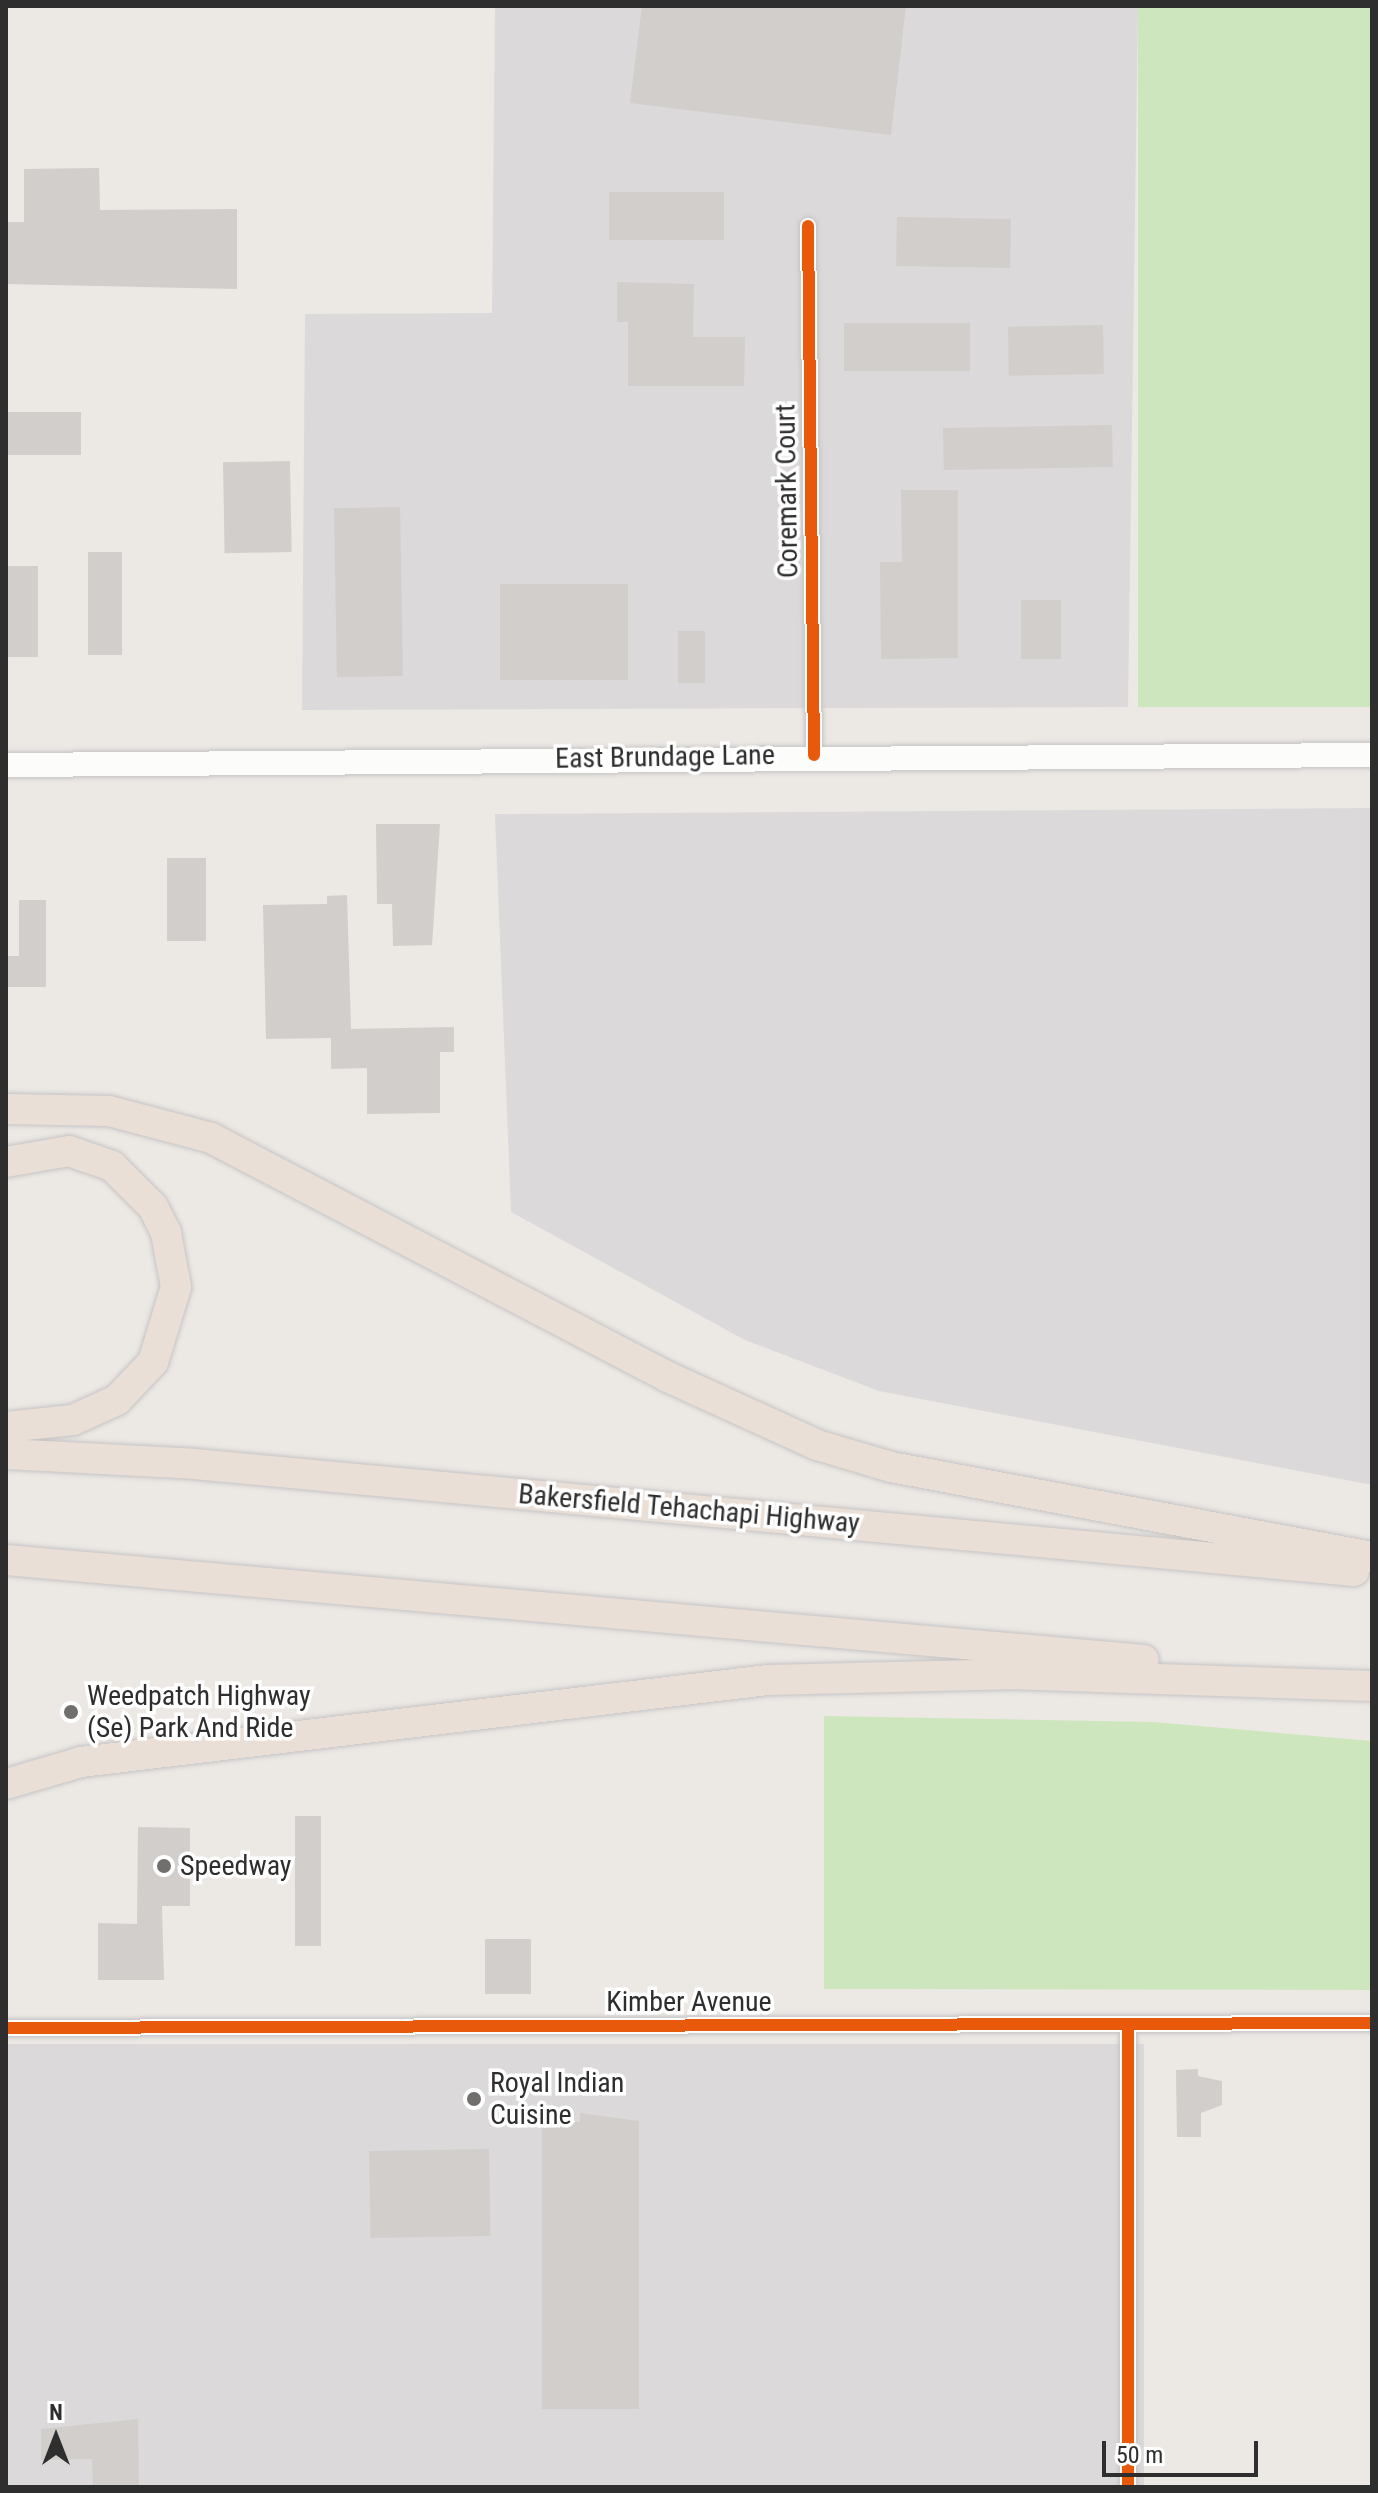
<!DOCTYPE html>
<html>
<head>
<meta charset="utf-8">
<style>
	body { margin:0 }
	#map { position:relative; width:1378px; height:2493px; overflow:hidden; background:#ece8e4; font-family:"Roboto Condensed",sans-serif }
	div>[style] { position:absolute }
	.industrial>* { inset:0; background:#dcd9db; transform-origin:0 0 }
	.green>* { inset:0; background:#cee6be; transform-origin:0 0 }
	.building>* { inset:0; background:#d1cecb; transform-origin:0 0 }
	.roads { filter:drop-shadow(0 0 2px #c5c4c5) drop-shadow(0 0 2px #c5c4c5) }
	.street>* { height:16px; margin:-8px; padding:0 8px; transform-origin:8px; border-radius:8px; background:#fcfcfb }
	.secondary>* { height:24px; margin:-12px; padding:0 12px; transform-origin:12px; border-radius:12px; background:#fcfcfb }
	.highway>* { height:30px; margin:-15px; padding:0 15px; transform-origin:15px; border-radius:15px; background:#eadfd6 }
	.cycleway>* { height:12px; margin:-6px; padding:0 6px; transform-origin:6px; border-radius:6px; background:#e8590c }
	.dots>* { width:22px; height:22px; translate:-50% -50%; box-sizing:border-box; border:4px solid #fff; border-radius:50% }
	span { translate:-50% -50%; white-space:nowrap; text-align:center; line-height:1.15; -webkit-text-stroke:7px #fff; paint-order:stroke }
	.street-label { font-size:28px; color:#2e2e2e }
	.poi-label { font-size:28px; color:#2e2e2e }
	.left { translate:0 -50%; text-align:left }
	.frame { position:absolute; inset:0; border:8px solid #2e2e2e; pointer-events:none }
	.north { position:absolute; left:16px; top:2397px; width:80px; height:80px; -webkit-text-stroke:6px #fff; paint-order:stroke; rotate:0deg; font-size:22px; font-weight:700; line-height:32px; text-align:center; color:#2e2e2e }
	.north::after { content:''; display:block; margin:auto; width:28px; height:36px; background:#2e2e2e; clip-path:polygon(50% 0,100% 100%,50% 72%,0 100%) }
	.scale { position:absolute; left:1102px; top:2441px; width:156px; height:36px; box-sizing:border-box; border:4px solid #2e2e2e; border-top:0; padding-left:10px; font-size:24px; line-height:28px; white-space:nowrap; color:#2e2e2e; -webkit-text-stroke:6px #fff; paint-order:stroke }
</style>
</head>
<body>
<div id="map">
	<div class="industrial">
		<i style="clip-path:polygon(495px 6px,1138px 6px,1128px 707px,302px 710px,305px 314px,492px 313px)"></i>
		<i style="clip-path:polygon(1372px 808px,1372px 1485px,879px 1391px,745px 1340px,511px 1212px,495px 814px)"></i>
		<i style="left:1144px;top:2044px;width:443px;height:1138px;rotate:90deg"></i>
	</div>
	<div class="green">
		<i style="left:1138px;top:6px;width:234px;height:701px"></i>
		<i style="clip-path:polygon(824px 1716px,1153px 1722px,1372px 1741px,1372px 1990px,824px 1989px)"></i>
	</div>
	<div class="building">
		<i style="clip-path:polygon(642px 6px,906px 6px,891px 135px,630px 103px)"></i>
		<i style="clip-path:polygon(99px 168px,100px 210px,237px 209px,237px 289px,6px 284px,6px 222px,24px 222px,24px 169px)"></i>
		<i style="left:609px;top:192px;width:115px;height:48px"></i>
		<i style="left:897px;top:217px;width:114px;height:49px;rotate:1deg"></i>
		<i style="clip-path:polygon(617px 282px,694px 284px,693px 337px,745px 337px,744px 386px,628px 386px,628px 322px,617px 322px)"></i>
		<i style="left:844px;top:323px;width:126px;height:48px"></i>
		<i style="left:1103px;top:325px;width:49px;height:95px;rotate:89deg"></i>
		<i style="left:81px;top:412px;width:43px;height:75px;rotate:90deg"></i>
		<i style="left:1112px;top:425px;width:42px;height:169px;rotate:89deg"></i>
		<i style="left:290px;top:461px;width:91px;height:67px;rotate:89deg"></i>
		<i style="clip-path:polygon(901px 490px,958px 490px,958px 658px,881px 659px,880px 562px,902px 562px)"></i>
		<i style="left:400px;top:507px;width:169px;height:66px;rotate:89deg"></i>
		<i style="left:122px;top:552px;width:103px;height:34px;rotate:90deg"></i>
		<i style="left:6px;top:566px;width:32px;height:91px"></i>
		<i style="left:500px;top:584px;width:128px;height:96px"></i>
		<i style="left:1061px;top:600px;width:59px;height:40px;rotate:90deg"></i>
		<i style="left:705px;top:631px;width:52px;height:27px;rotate:90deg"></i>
		<i style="clip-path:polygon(376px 824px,440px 824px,432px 945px,393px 946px,392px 904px,377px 904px)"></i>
		<i style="left:167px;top:858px;width:39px;height:83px"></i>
		<i style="clip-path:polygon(347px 895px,351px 1029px,454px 1027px,454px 1052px,440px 1052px,440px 1113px,367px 1114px,367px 1068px,331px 1069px,331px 1038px,266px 1039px,263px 905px,327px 904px,327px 896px)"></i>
		<i style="clip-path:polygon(19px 900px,46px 900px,46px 987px,6px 987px,6px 956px,19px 956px)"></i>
		<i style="left:295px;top:1816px;width:26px;height:130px"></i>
		<i style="clip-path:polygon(138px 1827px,190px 1828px,190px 1906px,162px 1906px,164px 1980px,98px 1980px,98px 1923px,137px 1924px)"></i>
		<i style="left:485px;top:1939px;width:46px;height:55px"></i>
		<i style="clip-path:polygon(1198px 2069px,1198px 2076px,1222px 2081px,1222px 2105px,1201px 2113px,1201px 2137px,1177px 2137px,1176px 2070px)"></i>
		<i style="clip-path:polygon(580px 2113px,639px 2121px,639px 2409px,542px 2409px,542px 2122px,580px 2122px)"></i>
		<i style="left:489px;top:2149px;width:87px;height:120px;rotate:89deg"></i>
		<i style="clip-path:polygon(138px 2419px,139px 2487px,93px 2487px,92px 2459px,41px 2460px,41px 2429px)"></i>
	</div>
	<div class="roads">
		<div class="street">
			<i style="left:808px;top:226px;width:529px;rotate:89.35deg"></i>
			<i style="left:6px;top:2028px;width:1366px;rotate:-0.21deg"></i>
			<i style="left:1128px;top:2487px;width:463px;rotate:-90deg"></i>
		</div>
		<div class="secondary">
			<i style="left:6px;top:765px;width:1366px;rotate:-0.42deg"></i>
		</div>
		<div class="highway">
			<i style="left:6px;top:1109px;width:103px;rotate:1.1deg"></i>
			<i style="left:109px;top:1111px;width:106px;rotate:14.8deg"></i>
			<i style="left:211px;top:1138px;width:516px;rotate:27.61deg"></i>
			<i style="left:668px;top:1377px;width:164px;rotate:24.5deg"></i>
			<i style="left:817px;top:1445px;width:77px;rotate:16.6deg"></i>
			<i style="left:891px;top:1467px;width:489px;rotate:10.6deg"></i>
			<i style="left:6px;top:1162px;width:64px;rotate:-9.9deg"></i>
			<i style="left:69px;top:1151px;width:46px;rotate:19.2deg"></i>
			<i style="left:112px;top:1166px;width:58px;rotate:45deg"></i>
			<i style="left:153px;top:1207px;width:29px;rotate:63deg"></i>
			<i style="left:166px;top:1233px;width:55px;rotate:79.5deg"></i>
			<i style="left:176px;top:1287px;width:78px;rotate:107deg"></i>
			<i style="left:153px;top:1362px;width:52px;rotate:133.5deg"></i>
			<i style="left:117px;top:1400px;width:48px;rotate:155.6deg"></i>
			<i style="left:73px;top:1420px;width:67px;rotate:174deg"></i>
			<i style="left:6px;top:1454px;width:188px;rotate:3deg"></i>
			<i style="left:194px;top:1464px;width:1165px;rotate:5.27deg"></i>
			<i style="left:6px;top:1560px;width:1142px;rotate:5.02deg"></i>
			<i style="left:6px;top:1784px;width:78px;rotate:-16.3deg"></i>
			<i style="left:81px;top:1762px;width:692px;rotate:-6.81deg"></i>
			<i style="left:768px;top:1680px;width:240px;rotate:-1.4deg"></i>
			<i style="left:1008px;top:1674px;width:364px;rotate:1.9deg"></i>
		</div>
	</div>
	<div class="cycleway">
		<i style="left:808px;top:226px;width:529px;rotate:89.35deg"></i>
		<i style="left:6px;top:2028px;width:1366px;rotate:-0.21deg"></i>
		<i style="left:1128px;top:2487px;width:463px;rotate:-90deg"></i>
	</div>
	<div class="dots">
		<i style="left:71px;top:1712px;background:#706f6e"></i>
		<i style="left:164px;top:1866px;background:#706f6e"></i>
		<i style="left:474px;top:2099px;background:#706f6e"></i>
	</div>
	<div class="street-label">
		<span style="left:787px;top:491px;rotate:-91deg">Coremark Court</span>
		<span style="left:665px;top:757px;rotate:-1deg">East Brundage Lane</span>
		<span style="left:689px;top:1509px;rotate:5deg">Bakersfield Tehachapi Highway</span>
		<span style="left:689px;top:2002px">Kimber Avenue</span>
	</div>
	<div class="poi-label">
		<span class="left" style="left:87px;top:1712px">Weedpatch Highway<br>(Se) Park And Ride</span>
		<span class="left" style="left:180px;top:1866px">Speedway</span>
		<span class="left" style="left:490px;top:2099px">Royal Indian<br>Cuisine</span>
	</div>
	<div class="frame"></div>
	<div class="north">N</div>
	<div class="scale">50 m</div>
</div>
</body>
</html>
